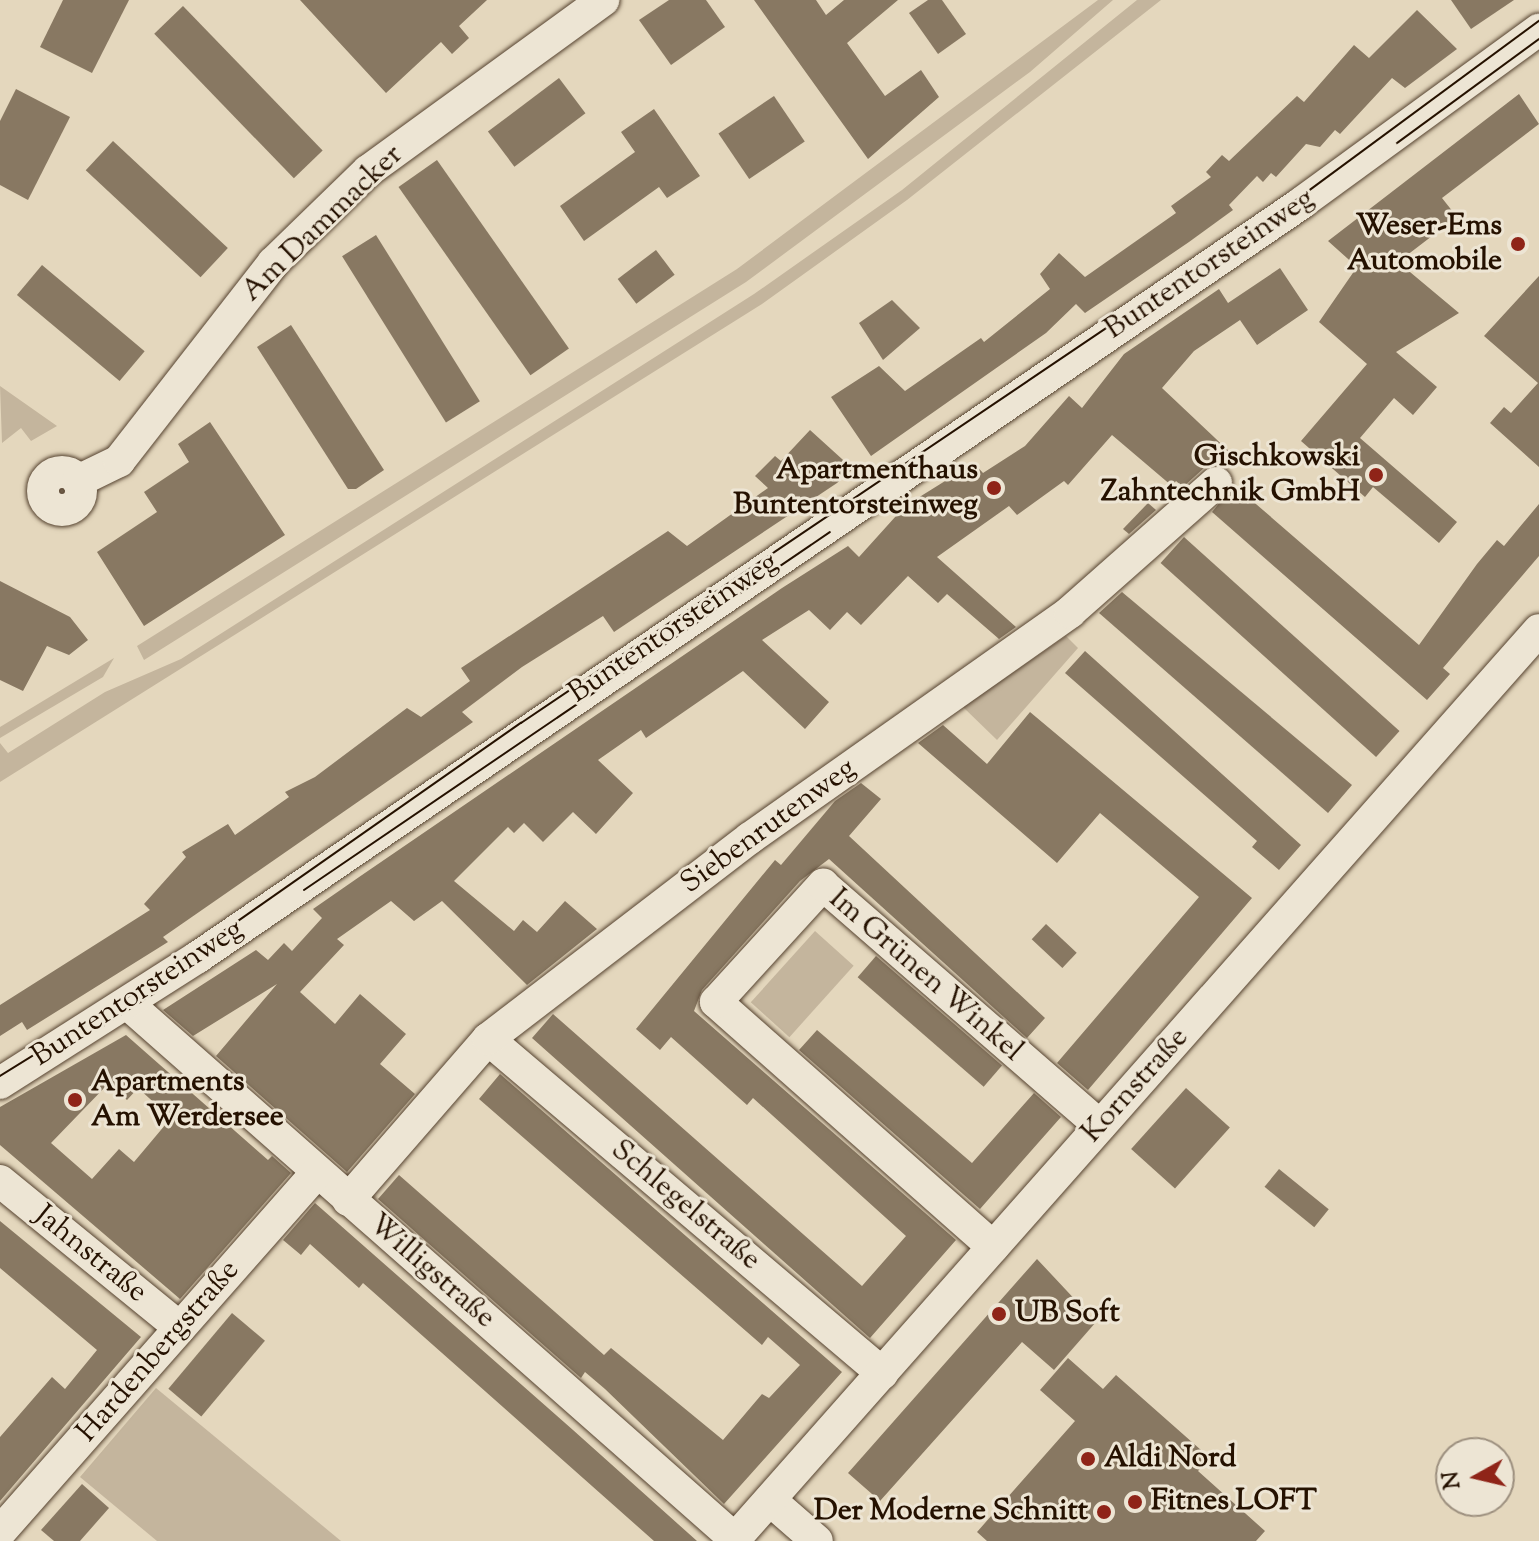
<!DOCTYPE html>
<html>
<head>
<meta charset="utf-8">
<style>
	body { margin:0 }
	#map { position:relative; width:1539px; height:1541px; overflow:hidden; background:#e4d7bd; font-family:"Sorts Mill Goudy",serif }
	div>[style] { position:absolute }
	.green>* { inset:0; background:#c4b59d; transform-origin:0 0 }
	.building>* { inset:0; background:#887862; transform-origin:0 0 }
	.roads { filter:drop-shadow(0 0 2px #55422f) drop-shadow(0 0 2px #55422f) }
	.minor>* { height:32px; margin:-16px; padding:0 16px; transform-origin:16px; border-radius:16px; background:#ede5d4 }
	.minor>.ring { margin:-16px; padding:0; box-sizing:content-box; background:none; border:32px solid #ede5d4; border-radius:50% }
	.tram>* { height:2px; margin:-1px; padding:0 1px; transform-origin:1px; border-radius:1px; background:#251100 }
	.dots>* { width:22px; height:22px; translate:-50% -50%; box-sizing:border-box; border:4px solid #ede5d4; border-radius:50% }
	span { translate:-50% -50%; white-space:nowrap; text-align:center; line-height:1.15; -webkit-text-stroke:6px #ede5d4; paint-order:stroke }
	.street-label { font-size:30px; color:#251100 }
	.poi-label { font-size:30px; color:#251100; font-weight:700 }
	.right { translate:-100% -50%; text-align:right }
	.left { translate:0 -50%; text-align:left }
	.north { position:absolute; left:1435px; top:1437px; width:80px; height:80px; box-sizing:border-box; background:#ede5d4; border:2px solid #9d907f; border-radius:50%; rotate:262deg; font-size:22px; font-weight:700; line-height:32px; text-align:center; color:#251100 }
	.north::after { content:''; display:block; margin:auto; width:28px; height:36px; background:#8f2418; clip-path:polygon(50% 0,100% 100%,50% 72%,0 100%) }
</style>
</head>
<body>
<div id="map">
	<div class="green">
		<i style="clip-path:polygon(1098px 0,1113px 0,1030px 72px,746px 282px,144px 660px,137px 646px,737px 269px)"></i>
		<i style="clip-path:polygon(1137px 0,1161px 0,907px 200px,762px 304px,0 782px,0 743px,8px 753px,105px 692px,181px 659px,754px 294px,902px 190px)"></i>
		<i style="clip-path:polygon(0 386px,57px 426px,31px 441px,21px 428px,2px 443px)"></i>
		<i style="clip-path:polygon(1066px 636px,1078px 648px,997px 740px,963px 707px)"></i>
		<i style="clip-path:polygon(114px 658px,103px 677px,0 738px,0 727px)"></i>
		<i style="left:815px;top:931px;width:52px;height:96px;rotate:42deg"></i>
		<i style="clip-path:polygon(156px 1388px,341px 1541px,157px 1541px,80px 1477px)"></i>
	</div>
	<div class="building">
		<i style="clip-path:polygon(63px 0,129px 0,92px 73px,40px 47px)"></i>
		<i style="clip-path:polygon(300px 0,487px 0,459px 26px,469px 38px,452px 54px,441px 42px,386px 93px)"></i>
		<i style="clip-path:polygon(669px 0,706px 0,725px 27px,671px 65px,639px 20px)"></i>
		<i style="clip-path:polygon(754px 0,816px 0,826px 15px,844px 0,898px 0,847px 43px,885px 96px,921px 70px,939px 97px,868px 159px)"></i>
		<i style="clip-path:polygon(928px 0,942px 0,966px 34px,938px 54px,909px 13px)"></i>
		<i style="clip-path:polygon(1451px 0,1514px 0,1471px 29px)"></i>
		<i style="left:183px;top:6px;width:201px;height:40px;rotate:46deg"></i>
		<i style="clip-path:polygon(1417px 10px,1457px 49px,1405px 88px,1392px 78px,1340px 134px,1335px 130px,1320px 147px,1306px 144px,1276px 177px,1271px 173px,1263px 182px,1257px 176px,1229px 205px,1233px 210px,1189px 242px,1085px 313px,1076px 304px,1046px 333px,871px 456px,831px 397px,879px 366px,905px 391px,981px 338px,984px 342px,1050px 289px,1040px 274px,1059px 253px,1085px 277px,1176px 213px,1171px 206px,1211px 177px,1206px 172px,1222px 155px,1229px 161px,1297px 96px,1304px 102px,1354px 45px,1369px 58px)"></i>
		<i style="left:559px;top:78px;width:44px;height:89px;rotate:53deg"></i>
		<i style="clip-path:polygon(16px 89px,70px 117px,28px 200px,0 185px,0 121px)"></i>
		<i style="clip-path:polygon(1519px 94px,1539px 124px,1442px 198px,1457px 217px,1398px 262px,1459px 313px,1396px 352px,1437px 387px,1413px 415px,1394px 398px,1360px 438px,1457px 522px,1439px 543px,1373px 487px,1365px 497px,1301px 441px,1367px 364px,1319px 322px,1357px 267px,1328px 241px)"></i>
		<i style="left:774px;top:96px;width:55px;height:67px;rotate:56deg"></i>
		<i style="clip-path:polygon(654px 109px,700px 176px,667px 198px,659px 187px,584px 241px,560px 206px,635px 152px,621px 132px)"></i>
		<i style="left:113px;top:141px;width:157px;height:40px;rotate:43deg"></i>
		<i style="left:437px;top:160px;width:230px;height:47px;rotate:55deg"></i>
		<i style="left:376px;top:235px;width:196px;height:40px;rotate:58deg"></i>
		<i style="left:656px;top:250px;width:31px;height:48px;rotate:53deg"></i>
		<i style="left:42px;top:265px;width:134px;height:39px;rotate:40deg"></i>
		<i style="clip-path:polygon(1280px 268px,1308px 310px,1257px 345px,1240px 320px,1194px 351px,1162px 388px,1232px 454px,1222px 465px,1204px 468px,1183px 487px,1176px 481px,1172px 486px,1112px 435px,1068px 485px,1064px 481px,1017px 515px,1009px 506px,937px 557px,1016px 627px,999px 639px,947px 594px,938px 603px,908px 576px,861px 625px,847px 612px,830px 630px,809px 610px,762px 640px,829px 702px,805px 729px,743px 671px,646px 738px,641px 730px,598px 760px,633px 793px,596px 834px,573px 812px,543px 842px,524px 823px,514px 833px,508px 827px,454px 881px,514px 931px,523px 920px,537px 932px,565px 901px,597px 929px,527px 985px,442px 901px,414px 921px,391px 901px,337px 939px,344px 945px,300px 992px,335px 1024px,360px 994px,406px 1034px,380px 1064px,415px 1094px,347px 1172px,216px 1056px,277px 984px,193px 1036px,163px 1010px,256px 950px,268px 960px,284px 943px,292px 951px,322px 918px,313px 909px,362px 875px,782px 588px,848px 546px,859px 557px,905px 506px,974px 463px,983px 473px,1025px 446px,1069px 396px,1082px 408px,1124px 354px,1219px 289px,1228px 303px)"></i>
		<i style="clip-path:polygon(1539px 276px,1539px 467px,1490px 423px,1504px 407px,1511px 413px,1538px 383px,1484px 336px)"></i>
		<i style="clip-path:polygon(892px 300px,920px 328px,883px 360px,859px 323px)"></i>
		<i style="clip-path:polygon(291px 325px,384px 470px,356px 489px,348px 489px,257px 347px)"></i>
		<i style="clip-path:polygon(210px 422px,285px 535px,144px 626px,97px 552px,157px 512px,144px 492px,189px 462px,178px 444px)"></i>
		<i style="clip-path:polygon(810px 430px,853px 469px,837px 483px,614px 632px,603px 616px,522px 667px,462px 712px,473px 722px,163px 937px,168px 942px,27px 1030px,22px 1022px,0 1036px,0 1005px,150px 910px,144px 904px,186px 857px,182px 852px,228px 824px,235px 835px,289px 797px,285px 792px,315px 777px,407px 708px,421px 717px,470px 681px,461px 668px,668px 531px,687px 546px,768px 488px,755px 476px,775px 456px,781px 461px)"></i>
		<i style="clip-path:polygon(1234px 485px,1419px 645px,1477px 564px,1497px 540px,1504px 546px,1539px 504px,1539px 556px,1443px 668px,1450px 674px,1427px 700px,1212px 512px)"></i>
		<i style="clip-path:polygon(1148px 503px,1156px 510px,1129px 534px,1123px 529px)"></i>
		<i style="left:1184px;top:537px;width:290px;height:35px;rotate:42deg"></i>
		<i style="clip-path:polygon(0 581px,70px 617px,88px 640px,69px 655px,47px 646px,23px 691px,0 680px)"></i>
		<i style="clip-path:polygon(1122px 592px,1352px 785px,1328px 813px,1099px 613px)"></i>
		<i style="clip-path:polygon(1085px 651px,1301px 845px,1279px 870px,1252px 847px,1257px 841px,1065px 673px)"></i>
		<i style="clip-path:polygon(1030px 712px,1252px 898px,1088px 1090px,1057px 1063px,1199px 897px,1100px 813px,1057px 863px,918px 743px,943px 725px,987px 764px)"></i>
		<i style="clip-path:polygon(861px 783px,881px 799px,849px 836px,1045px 1018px,1027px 1038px,829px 859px,800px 881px,702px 990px,694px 1011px,956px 1240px,870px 1338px,532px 1038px,553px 1014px,862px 1286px,906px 1236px,753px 1098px,747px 1105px,671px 1037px,660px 1050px,636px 1029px,775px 860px,781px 865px,835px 801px)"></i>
		<i style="left:1046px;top:924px;width:42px;height:21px;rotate:43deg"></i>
		<i style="left:876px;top:956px;width:167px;height:28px;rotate:41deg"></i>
		<i style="clip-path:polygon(817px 1030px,972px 1163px,1034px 1093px,1061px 1117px,980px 1209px,799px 1050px)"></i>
		<i style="clip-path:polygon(evenodd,126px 1035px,268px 1160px,272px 1156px,291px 1173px,180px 1299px,0 1145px,0 1107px,126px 1035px,108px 1084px,127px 1100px,138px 1088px,171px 1118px,134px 1162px,119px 1149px,92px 1179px,51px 1143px,108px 1084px)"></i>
		<i style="clip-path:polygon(500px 1074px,842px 1372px,724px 1504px,605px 1389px,585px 1372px,581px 1378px,378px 1199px,399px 1175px,604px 1355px,611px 1348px,723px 1440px,762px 1394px,769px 1398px,800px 1365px,768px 1337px,762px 1345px,479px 1099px)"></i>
		<i style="left:1186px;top:1088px;width:59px;height:82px;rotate:42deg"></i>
		<i style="left:1279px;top:1169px;width:64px;height:23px;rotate:39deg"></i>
		<i style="clip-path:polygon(315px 1203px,573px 1430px,697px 1541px,654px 1541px,363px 1283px,359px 1288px,310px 1244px,301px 1255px,283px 1240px)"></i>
		<i style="clip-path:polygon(0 1221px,141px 1337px,0 1501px,0 1437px,52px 1377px,65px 1389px,97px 1350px,0 1268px)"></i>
		<i style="clip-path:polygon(1037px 1259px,1096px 1322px,1054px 1370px,1022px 1342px,880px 1501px,848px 1473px)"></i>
		<i style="left:232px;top:1313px;width:43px;height:99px;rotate:40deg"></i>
		<i style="clip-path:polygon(1068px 1358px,1103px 1389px,1116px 1375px,1210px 1458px,1198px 1471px,1265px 1531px,1256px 1541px,987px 1541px,977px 1532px,1075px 1421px,1040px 1390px)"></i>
		<i style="clip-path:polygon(82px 1484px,109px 1508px,80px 1541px,54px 1541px,41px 1530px)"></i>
	</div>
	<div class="roads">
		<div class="minor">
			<i class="ring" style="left:43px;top:472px;width:6px;height:6px"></i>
			<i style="left:78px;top:481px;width:46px;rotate:-26deg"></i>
			<i style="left:119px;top:461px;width:251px;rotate:-52.1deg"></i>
			<i style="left:273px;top:263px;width:132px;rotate:-44.1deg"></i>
			<i style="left:368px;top:171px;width:291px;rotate:-36deg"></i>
			<i style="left:128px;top:1004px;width:809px;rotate:41.39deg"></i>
			<i style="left:488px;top:1039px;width:517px;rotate:40.29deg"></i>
			<i style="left:0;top:1083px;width:235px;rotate:-32.5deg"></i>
			<i style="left:198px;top:957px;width:1335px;rotate:-34.34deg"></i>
			<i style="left:1300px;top:204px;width:296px;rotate:-36.1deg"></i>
			<i style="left:0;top:1181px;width:232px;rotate:39.2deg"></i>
			<i style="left:348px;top:1200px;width:213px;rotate:-49deg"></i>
			<i style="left:488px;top:1039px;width:330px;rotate:-37.5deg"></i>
			<i style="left:750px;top:838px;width:392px;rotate:-35.2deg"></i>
			<i style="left:1070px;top:612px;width:195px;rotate:-41.5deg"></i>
			<i style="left:993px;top:1247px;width:370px;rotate:-138.5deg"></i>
			<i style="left:716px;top:1002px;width:159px;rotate:-47.6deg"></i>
			<i style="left:823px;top:885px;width:367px;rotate:41deg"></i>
			<i style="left:770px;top:1500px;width:62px;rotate:41.1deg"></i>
			<i style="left:0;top:1532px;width:480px;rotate:-48.6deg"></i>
			<i style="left:733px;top:1541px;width:1216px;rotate:-48.5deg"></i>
		</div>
	</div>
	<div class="tram">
		<i style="left:1397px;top:143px;width:176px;rotate:-36.2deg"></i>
		<i style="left:304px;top:890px;width:636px;rotate:-34.24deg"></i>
		<i style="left:95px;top:1031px;width:76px;rotate:-32.6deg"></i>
		<i style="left:0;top:1076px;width:171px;rotate:-31.8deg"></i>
		<i style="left:145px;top:986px;width:459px;rotate:-35deg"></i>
		<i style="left:521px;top:723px;width:935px;rotate:-34.01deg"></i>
		<i style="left:1296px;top:200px;width:302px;rotate:-36.4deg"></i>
	</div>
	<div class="dots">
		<i style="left:1518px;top:244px;background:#8f2418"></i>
		<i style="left:1376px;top:475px;background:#8f2418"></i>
		<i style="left:994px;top:488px;background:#8f2418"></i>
		<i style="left:75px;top:1100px;background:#8f2418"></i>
		<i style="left:999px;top:1314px;background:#8f2418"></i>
		<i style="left:1088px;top:1459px;background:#8f2418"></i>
		<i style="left:1135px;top:1502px;background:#8f2418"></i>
		<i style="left:1104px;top:1512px;background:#8f2418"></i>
	</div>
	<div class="street-label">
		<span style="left:323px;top:224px;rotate:-44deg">Am Dammacker</span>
		<span style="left:1210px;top:265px;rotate:-34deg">Buntentorsteinweg</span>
		<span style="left:674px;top:629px;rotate:-34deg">Buntentorsteinweg</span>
		<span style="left:769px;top:827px;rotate:-36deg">Siebenrutenweg</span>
		<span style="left:925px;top:976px;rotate:41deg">Im Grünen Winkel</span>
		<span style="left:138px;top:994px;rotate:-33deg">Buntentorsteinweg</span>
		<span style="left:1136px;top:1086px;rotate:-48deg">Kornstraße</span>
		<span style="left:685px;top:1206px;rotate:40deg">Schlegelstraße</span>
		<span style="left:90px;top:1255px;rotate:39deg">Jahnstraße</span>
		<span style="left:431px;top:1272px;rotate:41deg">Willigstraße</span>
		<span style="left:159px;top:1352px;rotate:-49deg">Hardenbergstraße</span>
	</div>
	<div class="poi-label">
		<span class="right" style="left:1502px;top:244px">Weser-Ems<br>Automobile</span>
		<span class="right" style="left:1360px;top:475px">Gischkowski<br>Zahntechnik GmbH</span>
		<span class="right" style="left:978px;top:488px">Apartmenthaus<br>Buntentorsteinweg</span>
		<span class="left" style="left:91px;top:1100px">Apartments<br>Am Werdersee</span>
		<span class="left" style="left:1015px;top:1314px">UB Soft</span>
		<span class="left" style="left:1104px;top:1459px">Aldi Nord</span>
		<span class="left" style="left:1151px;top:1502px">Fitnes LOFT</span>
		<span class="right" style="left:1088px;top:1512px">Der Moderne Schnitt</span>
	</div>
	<div class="north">N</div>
</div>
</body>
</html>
